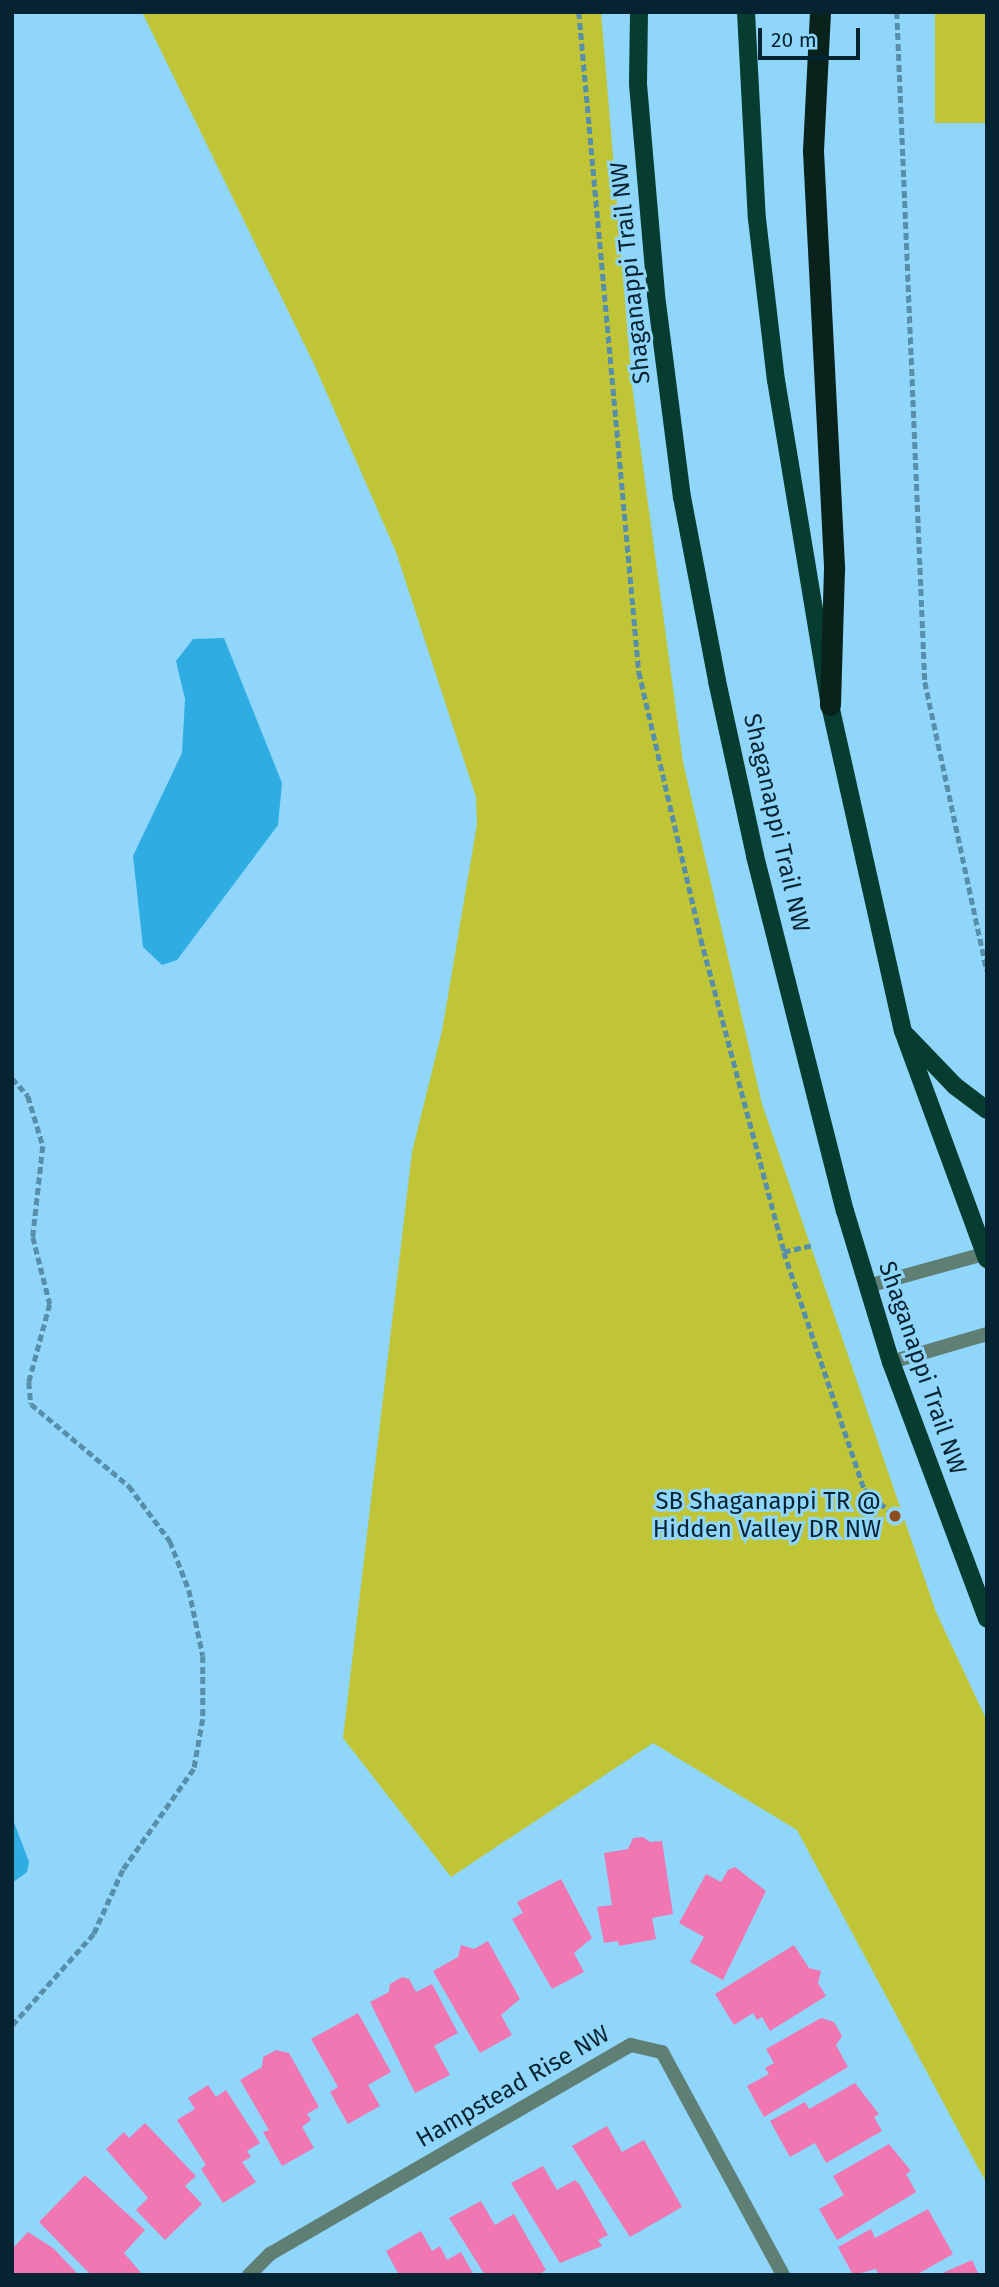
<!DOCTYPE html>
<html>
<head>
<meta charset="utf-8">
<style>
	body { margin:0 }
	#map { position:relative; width:999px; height:2287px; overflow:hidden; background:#8fd6fa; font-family:"Fira Sans",sans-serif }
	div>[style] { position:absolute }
	.green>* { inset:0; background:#c0c537; transform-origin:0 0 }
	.water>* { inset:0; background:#2fade2 }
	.building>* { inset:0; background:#f177b2 }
	.path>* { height:4.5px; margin-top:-2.25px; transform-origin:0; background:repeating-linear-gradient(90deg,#578ea9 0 7px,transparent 0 10.5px) }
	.minor>* { height:14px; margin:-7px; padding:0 7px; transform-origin:7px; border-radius:7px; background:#5f7e74 }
	.tertiary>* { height:14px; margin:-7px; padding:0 7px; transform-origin:7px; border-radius:7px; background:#5f7e74 }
	.primary>* { height:18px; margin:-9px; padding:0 9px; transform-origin:9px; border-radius:9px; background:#063d30 }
	.motorway>* { height:21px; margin:-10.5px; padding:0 10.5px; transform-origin:10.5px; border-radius:10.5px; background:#09221b }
	.dots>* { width:19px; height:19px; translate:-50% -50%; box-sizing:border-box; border:4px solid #8fd6fa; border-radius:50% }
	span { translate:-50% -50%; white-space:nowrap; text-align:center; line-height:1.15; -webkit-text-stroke:6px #8fd6fa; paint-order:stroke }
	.street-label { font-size:24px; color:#052331 }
	.poi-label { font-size:24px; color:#052331 }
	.right { translate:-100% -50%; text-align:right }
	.frame { position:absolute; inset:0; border:14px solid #052331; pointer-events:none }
	.scale { position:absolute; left:758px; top:28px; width:102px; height:32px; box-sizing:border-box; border:4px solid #052331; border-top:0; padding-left:9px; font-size:21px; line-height:24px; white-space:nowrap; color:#052331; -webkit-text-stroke:5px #8fd6fa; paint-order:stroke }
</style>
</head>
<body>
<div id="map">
	<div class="green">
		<i style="clip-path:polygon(142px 12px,601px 12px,632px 385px,683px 762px,762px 1104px,936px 1612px,987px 1721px,987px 2184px,797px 1830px,653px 1743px,451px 1877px,343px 1738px,412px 1152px,442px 1031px,477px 824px,476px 797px,396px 552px,314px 364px)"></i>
		<i style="left:935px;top:12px;width:52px;height:111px"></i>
	</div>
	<div class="water">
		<i style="clip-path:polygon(224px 638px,282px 783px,278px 825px,177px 960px,162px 965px,143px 947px,133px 856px,182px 753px,185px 699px,176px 661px,193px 639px)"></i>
		<i style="clip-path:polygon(12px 1817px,29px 1862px,27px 1872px,12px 1883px)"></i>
	</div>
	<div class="building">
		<i style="clip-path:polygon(643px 1837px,650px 1842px,662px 1841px,673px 1914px,652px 1918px,656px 1939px,619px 1946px,618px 1941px,604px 1943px,597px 1907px,612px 1905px,604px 1853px,628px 1849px,633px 1838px)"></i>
		<i style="clip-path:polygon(735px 1867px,766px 1891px,723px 1980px,690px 1962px,704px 1937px,679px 1923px,706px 1874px,721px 1882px,728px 1870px)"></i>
		<i style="clip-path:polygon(561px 1879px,592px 1938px,574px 1953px,584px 1972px,552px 1989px,512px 1919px,523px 1913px,517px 1902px)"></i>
		<i style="clip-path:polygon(488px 1941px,520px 1999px,501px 2015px,512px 2035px,480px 2053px,433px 1971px,458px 1957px,461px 1945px,474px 1949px)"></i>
		<i style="clip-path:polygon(794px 1945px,809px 1968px,821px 1971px,818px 1983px,826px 1996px,770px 2031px,762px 2017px,757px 2020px,753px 2013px,734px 2025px,715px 1994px)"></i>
		<i style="clip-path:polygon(402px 1977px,409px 1979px,416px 1992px,432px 1984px,458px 2033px,434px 2046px,450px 2075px,415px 2093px,370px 2002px,389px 1992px,390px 1984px)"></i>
		<i style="clip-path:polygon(358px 2013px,391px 2072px,368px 2085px,380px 2106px,348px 2124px,330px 2092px,338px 2087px,311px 2039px)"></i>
		<i style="clip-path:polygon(821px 2018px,834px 2022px,842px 2036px,836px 2045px,848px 2067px,764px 2117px,747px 2086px,769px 2074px,765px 2068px,774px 2063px,766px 2049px)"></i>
		<i style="clip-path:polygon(276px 2050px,289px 2053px,319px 2107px,307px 2114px,311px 2120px,302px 2127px,314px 2148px,282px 2166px,263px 2132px,269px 2130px,240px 2080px,262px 2067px,263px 2057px)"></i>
		<i style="clip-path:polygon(855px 2083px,879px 2114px,874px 2117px,882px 2131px,826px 2163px,815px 2143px,790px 2157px,770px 2121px,805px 2102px,809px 2109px)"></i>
		<i style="clip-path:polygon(208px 2085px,216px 2097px,226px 2090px,260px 2143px,247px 2151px,251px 2157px,242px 2162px,256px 2182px,223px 2203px,201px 2169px,206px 2165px,177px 2120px,195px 2109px,188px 2098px)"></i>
		<i style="clip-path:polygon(145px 2123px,196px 2176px,185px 2186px,202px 2204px,165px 2240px,136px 2210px,148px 2198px,106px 2149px,124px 2132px,129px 2138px)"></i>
		<i style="clip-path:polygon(607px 2126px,622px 2152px,644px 2140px,682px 2207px,630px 2237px,572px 2146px)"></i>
		<i style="clip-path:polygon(889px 2144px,911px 2171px,906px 2174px,916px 2192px,837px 2240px,819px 2209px,844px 2195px,833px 2176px)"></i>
		<i style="clip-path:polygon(543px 2166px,557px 2190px,575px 2180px,580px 2185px,608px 2235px,598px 2240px,602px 2246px,560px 2263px,511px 2183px)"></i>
		<i style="clip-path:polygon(85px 2175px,145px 2230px,124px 2253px,143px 2275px,91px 2275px,39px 2222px)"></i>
		<i style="clip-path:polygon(481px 2201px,495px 2225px,514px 2214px,546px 2270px,538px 2275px,485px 2275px,449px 2218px)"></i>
		<i style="clip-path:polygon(928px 2209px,953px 2254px,916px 2275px,879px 2275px,876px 2269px,853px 2275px,838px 2247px,871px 2229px,875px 2238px)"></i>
		<i style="clip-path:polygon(421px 2231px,432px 2251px,440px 2246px,447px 2260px,461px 2252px,474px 2275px,399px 2275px,386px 2251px)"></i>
		<i style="clip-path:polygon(28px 2232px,53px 2248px,79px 2275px,12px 2275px,14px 2247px)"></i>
		<i style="clip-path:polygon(972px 2260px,979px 2275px,938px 2275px,947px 2271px)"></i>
	</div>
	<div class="path">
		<i style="left:579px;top:12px;width:663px;rotate:84.81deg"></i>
		<i style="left:639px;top:672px;width:274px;rotate:76.9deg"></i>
		<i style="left:701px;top:939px;width:324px;rotate:75.1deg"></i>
		<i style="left:897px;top:12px;width:671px;rotate:87.61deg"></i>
		<i style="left:925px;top:682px;width:295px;rotate:77.9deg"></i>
		<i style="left:12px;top:1078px;width:24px;rotate:48deg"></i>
		<i style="left:28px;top:1096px;width:52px;rotate:73.3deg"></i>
		<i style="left:43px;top:1146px;width:92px;rotate:96.3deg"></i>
		<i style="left:33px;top:1237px;width:69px;rotate:75.8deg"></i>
		<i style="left:50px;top:1304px;width:81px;rotate:105.1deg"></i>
		<i style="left:29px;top:1382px;width:22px;rotate:85deg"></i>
		<i style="left:31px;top:1404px;width:128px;rotate:39.9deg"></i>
		<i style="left:129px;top:1486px;width:69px;rotate:53.3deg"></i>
		<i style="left:170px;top:1541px;width:53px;rotate:68.8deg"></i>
		<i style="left:189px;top:1590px;width:67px;rotate:78deg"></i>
		<i style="left:203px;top:1656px;width:63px;rotate:90deg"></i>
		<i style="left:203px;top:1719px;width:51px;rotate:100.2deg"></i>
		<i style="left:194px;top:1769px;width:123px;rotate:125.1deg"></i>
		<i style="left:123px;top:1870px;width:70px;rotate:114.4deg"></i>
		<i style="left:94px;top:1934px;width:123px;rotate:131.7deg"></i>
		<i style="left:811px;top:1246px;width:28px;rotate:167deg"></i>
		<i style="left:784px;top:1252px;width:250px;rotate:71.3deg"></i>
		<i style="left:864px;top:1489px;width:41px;rotate:41.1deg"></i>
	</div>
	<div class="minor">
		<i style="left:249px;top:2275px;width:30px;rotate:-45deg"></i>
		<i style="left:270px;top:2254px;width:417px;rotate:-30.1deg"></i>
		<i style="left:631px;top:2045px;width:32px;rotate:13deg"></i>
		<i style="left:662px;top:2052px;width:254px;rotate:61.5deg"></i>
	</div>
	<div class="tertiary">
		<i style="left:868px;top:1286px;width:123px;rotate:-15.5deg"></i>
		<i style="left:891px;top:1362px;width:100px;rotate:-16.3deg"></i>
	</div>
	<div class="primary">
		<i style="left:639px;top:12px;width:72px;rotate:90.8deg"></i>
		<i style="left:638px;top:84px;width:212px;rotate:85.1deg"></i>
		<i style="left:656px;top:295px;width:204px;rotate:82.7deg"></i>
		<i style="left:682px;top:497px;width:187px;rotate:79.2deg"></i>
		<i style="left:717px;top:681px;width:179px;rotate:77.7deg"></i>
		<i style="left:755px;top:856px;width:366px;rotate:75.8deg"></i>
		<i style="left:845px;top:1211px;width:158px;rotate:73.1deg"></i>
		<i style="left:891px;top:1362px;width:274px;rotate:69.5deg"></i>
		<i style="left:746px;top:12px;width:207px;rotate:87deg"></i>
		<i style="left:757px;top:219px;width:162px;rotate:83.3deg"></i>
		<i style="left:776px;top:380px;width:329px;rotate:80.6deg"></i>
		<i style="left:830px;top:705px;width:334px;rotate:77.4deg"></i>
		<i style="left:903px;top:1031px;width:243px;rotate:69.8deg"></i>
		<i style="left:907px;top:1036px;width:69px;rotate:46.2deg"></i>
		<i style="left:955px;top:1086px;width:40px;rotate:37deg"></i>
	</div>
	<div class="motorway">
		<i style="left:820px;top:12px;width:139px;rotate:92.9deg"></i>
		<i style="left:813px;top:151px;width:419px;rotate:87.1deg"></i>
		<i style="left:834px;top:569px;width:136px;rotate:91.7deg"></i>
	</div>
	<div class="dots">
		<i style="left:895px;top:1516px;background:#8e4b1c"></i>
	</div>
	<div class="street-label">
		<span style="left:631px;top:273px;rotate:-96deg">Shaganappi Trail NW</span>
		<span style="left:776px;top:823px;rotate:77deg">Shaganappi Trail NW</span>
		<span style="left:922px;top:1368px;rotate:71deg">Shaganappi Trail NW</span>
		<span style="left:513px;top:2087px;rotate:-30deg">Hampstead Rise NW</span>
	</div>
	<div class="poi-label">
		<span class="right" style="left:881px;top:1516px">SB Shaganappi TR @<br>Hidden Valley DR NW</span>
	</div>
	<div class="frame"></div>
	<div class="scale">20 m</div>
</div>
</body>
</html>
